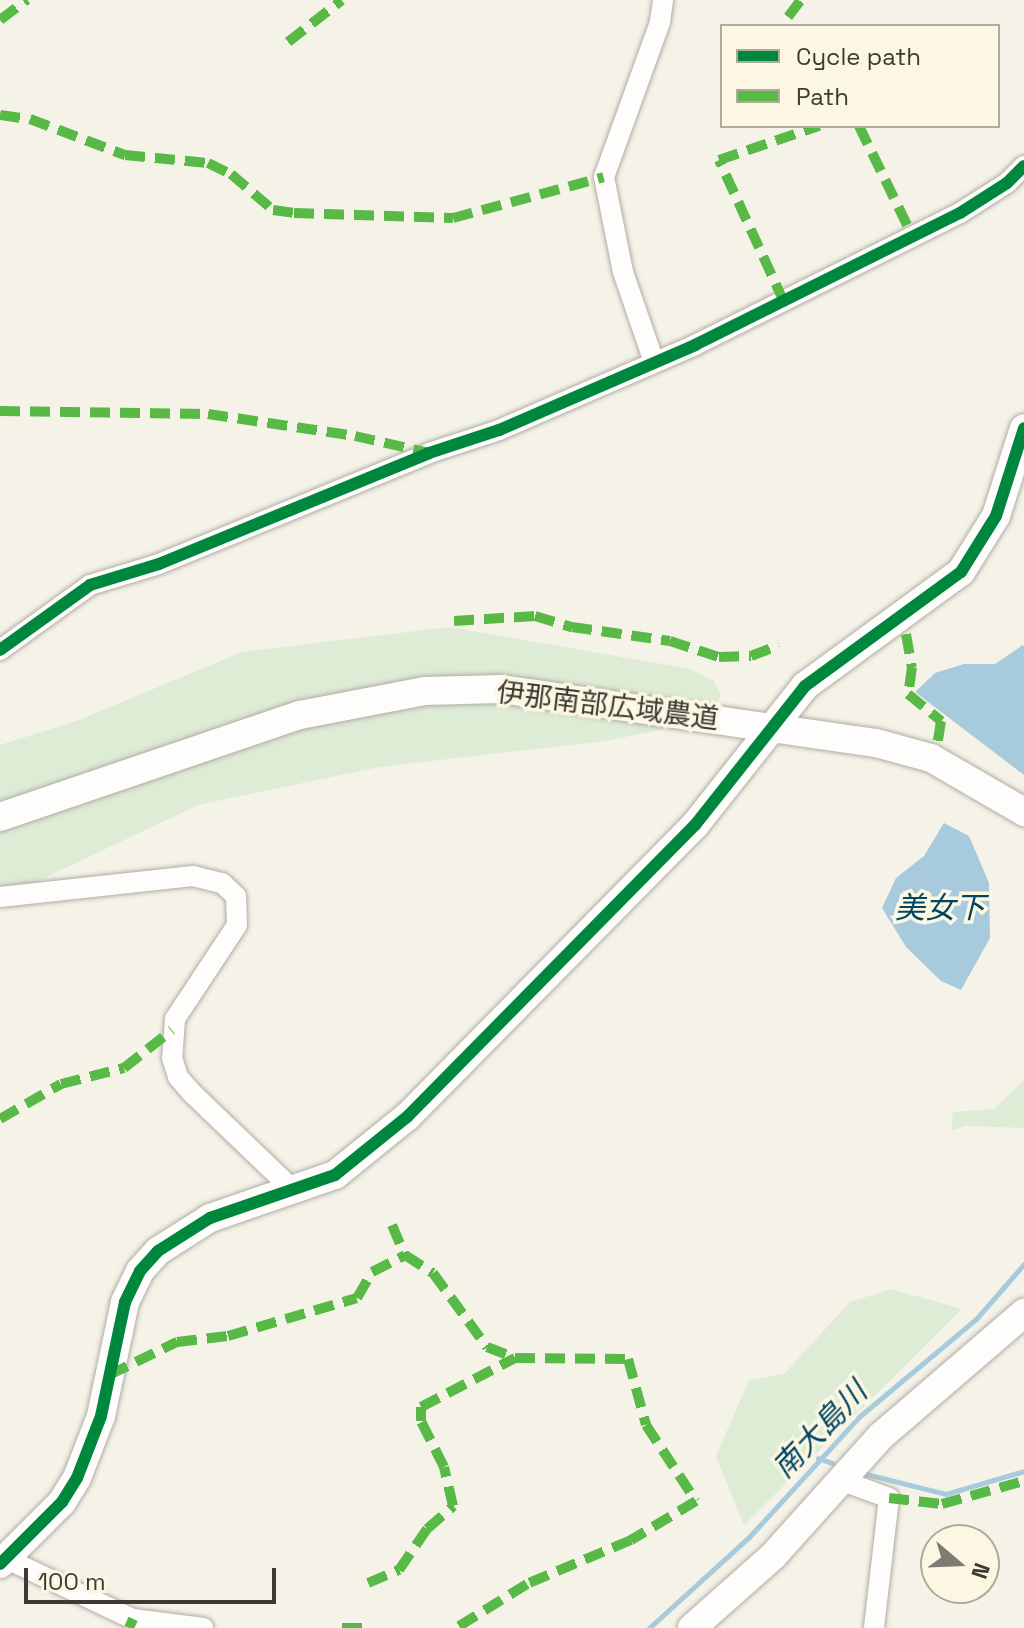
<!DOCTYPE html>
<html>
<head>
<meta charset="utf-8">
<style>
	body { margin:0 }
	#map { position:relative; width:1024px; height:1628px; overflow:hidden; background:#f5f3e8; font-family:"Space Grotesk","Noto Sans JP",sans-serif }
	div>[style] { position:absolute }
	.green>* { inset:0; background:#deebd5 }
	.water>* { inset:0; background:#a7cadc }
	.stream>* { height:5px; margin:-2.5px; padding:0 2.5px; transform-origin:2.5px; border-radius:2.5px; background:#a7cadc }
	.roads { filter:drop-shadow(0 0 2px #afada5) drop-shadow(0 0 2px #afada5) }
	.street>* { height:20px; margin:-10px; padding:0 10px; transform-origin:10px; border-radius:10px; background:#fefdfc }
	.secondary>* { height:28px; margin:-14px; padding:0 14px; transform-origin:14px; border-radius:14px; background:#fefdfc }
	.quiet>* { height:10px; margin-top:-5px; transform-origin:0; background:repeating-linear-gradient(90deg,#58b947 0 20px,transparent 0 30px) }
	.cycleway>* { height:12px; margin:-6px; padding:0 6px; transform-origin:6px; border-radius:6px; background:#00873e }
	span { translate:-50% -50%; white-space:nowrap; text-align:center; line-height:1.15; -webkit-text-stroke:7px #fbf7e2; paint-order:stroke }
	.street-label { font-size:28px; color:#3c3a32 }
	.water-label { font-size:30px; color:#004563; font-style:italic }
	.legend { position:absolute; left:720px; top:24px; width:280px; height:104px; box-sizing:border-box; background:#fbf7e2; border:2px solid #afab9c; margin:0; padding:10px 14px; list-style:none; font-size:24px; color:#3c3a32 }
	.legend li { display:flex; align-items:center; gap:16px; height:40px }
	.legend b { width:40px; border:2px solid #afab9c }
	.north { position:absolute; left:920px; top:1524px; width:80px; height:80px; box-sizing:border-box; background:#fbf7e2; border:2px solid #afab9c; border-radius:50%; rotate:109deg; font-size:22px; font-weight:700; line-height:32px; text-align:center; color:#3c3a32 }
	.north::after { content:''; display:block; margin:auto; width:28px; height:36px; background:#7d7b72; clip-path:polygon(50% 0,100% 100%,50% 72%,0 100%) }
	.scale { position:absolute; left:24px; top:1568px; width:252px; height:36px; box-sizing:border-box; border:4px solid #3c3a32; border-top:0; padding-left:10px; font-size:24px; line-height:28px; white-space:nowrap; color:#3c3a32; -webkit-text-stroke:6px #fbf7e2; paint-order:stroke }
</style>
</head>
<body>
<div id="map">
	<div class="green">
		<i style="clip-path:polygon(449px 627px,691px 669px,714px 681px,721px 696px,714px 708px,683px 725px,606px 741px,379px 767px,198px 805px,0 899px,0 745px,79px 720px,242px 652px)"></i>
		<i style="clip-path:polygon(1024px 1080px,1024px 1128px,965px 1126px,951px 1131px,953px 1112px,994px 1109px)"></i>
		<i style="clip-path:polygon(891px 1289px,962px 1309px,744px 1525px,716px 1456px,749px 1380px,784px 1374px,850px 1302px)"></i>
	</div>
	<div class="water">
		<i style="clip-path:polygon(1023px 645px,1024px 647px,1024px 775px,915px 692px,935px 673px,964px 664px,995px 664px)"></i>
		<i style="clip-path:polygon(944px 823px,969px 836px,989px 883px,990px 938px,961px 990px,941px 981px,906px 947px,882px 908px,896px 878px,924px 856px)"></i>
	</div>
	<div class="stream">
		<i style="left:818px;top:1458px;width:15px;rotate:20deg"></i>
		<i style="left:866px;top:1474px;width:82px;rotate:14deg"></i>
		<i style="left:946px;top:1494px;width:81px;rotate:-16.4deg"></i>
		<i style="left:649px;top:1628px;width:135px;rotate:-42.3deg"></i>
		<i style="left:749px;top:1537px;width:164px;rotate:-47.5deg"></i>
		<i style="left:860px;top:1416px;width:151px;rotate:-39.9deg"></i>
		<i style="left:976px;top:1319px;width:73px;rotate:-48.9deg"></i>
	</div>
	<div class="roads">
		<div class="street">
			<i style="left:654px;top:362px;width:95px;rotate:-109deg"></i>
			<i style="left:623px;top:272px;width:97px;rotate:-101.3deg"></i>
			<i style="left:604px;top:177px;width:165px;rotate:-70.1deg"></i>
			<i style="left:660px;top:22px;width:22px;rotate:-82deg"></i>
			<i style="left:0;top:650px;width:111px;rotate:-35.8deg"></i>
			<i style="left:90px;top:585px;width:72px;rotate:-16.9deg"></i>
			<i style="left:159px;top:564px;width:292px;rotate:-22.3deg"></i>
			<i style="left:429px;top:453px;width:74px;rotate:-18.2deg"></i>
			<i style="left:499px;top:430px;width:214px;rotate:-23.4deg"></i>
			<i style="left:695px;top:345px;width:296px;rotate:-26.5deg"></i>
			<i style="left:960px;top:213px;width:56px;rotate:-32.6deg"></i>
			<i style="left:1007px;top:183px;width:24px;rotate:-45deg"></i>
			<i style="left:0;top:897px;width:194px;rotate:-6.2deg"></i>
			<i style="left:193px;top:876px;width:30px;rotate:14deg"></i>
			<i style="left:222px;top:883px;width:19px;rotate:43deg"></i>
			<i style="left:236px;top:896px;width:29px;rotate:88deg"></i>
			<i style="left:237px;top:925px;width:113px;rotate:123.4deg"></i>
			<i style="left:175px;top:1019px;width:39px;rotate:94deg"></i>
			<i style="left:172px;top:1058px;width:20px;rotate:72deg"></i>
			<i style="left:178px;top:1077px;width:23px;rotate:49deg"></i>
			<i style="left:193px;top:1094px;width:139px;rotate:43.8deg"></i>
			<i style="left:840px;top:1480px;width:52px;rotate:20.2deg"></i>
			<i style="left:889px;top:1498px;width:131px;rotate:96.6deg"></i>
			<i style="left:7px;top:1559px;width:140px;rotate:25.5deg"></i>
			<i style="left:133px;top:1619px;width:71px;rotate:7.3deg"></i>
		</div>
		<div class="secondary">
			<i style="left:0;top:817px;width:317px;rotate:-18.8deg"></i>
			<i style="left:300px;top:715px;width:127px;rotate:-10.9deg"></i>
			<i style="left:425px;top:691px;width:76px;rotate:-1.5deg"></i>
			<i style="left:501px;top:689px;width:379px;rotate:8.2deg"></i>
			<i style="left:876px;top:743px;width:57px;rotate:15.3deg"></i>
			<i style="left:931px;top:758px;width:108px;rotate:30.1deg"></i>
			<i style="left:0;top:1564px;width:88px;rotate:-45deg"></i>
			<i style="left:62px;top:1502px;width:28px;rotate:-58deg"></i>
			<i style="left:77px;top:1478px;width:66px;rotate:-68.8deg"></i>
			<i style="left:101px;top:1416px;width:116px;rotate:-78.1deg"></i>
			<i style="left:125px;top:1302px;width:34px;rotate:-64deg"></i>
			<i style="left:140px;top:1271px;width:27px;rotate:-48deg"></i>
			<i style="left:158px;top:1251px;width:62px;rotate:-32.4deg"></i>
			<i style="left:210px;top:1218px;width:132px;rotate:-19deg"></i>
			<i style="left:335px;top:1175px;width:92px;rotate:-38.9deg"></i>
			<i style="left:407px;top:1117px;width:410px;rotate:-45.4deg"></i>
			<i style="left:695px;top:825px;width:177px;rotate:-51.6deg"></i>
			<i style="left:805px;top:686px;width:193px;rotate:-36.2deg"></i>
			<i style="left:961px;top:572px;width:66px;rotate:-58deg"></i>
			<i style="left:996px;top:516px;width:92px;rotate:-72.3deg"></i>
			<i style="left:692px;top:1628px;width:108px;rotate:-41.6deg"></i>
			<i style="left:773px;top:1556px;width:161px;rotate:-48deg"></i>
			<i style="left:881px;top:1436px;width:189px;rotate:-40.7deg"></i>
		</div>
	</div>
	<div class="quiet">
		<i style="left:788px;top:17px;width:21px;rotate:-53deg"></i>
		<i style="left:0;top:20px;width:34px;rotate:-37deg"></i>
		<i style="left:288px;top:42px;width:68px;rotate:-37.9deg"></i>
		<i style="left:0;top:115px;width:30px;rotate:8deg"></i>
		<i style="left:30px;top:119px;width:102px;rotate:20.8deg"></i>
		<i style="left:125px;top:155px;width:83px;rotate:5.5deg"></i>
		<i style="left:208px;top:163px;width:25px;rotate:26deg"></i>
		<i style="left:231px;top:174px;width:55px;rotate:40.6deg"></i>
		<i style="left:273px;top:210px;width:21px;rotate:8deg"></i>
		<i style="left:294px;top:213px;width:159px;rotate:1.8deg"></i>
		<i style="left:453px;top:218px;width:156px;rotate:-15.2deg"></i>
		<i style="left:859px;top:126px;width:119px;rotate:64.1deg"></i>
		<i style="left:784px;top:302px;width:156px;rotate:-114.6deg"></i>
		<i style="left:719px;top:160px;width:106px;rotate:-18.8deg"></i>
		<i style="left:0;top:411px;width:208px;rotate:0.8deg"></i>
		<i style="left:208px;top:414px;width:149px;rotate:8.5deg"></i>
		<i style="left:355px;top:436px;width:76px;rotate:12.9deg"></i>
		<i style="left:454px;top:621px;width:81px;rotate:-3.5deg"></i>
		<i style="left:535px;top:616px;width:39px;rotate:17deg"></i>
		<i style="left:572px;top:627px;width:99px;rotate:8.1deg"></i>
		<i style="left:670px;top:641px;width:52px;rotate:18.1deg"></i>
		<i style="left:719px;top:657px;width:32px;rotate:-2deg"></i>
		<i style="left:751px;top:656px;width:30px;rotate:-21deg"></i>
		<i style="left:906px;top:634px;width:34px;rotate:80deg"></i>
		<i style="left:912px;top:667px;width:27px;rotate:98deg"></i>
		<i style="left:908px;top:694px;width:43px;rotate:39.3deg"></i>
		<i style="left:941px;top:721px;width:26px;rotate:99deg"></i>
		<i style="left:0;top:1119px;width:70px;rotate:-29.8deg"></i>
		<i style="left:61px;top:1084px;width:65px;rotate:-14.3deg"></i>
		<i style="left:124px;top:1068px;width:61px;rotate:-38.4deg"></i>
		<i style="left:392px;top:1225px;width:33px;rotate:67deg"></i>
		<i style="left:405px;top:1255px;width:33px;rotate:33deg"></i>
		<i style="left:433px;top:1273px;width:92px;rotate:53.9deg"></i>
		<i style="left:487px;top:1347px;width:30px;rotate:21deg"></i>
		<i style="left:515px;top:1358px;width:113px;rotate:0.5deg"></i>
		<i style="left:628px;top:1359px;width:68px;rotate:74.7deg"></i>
		<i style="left:646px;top:1425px;width:91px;rotate:56.7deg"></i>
		<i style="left:696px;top:1501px;width:76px;rotate:149deg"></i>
		<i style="left:631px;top:1540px;width:113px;rotate:157.1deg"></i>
		<i style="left:527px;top:1584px;width:84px;rotate:148.2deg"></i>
		<i style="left:109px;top:1375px;width:76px;rotate:-25.9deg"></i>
		<i style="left:177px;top:1342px;width:51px;rotate:-6.7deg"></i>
		<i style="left:228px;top:1336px;width:134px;rotate:-16.4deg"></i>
		<i style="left:357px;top:1298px;width:30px;rotate:-60deg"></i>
		<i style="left:372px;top:1272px;width:37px;rotate:-27deg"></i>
		<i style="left:889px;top:1498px;width:53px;rotate:6.5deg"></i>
		<i style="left:942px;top:1504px;width:85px;rotate:-15.7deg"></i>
		<i style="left:368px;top:1583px;width:34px;rotate:-23deg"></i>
		<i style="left:399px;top:1570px;width:50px;rotate:-55.7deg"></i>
		<i style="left:427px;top:1529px;width:35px;rotate:-41deg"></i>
		<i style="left:453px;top:1506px;width:40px;rotate:-103deg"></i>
		<i style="left:444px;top:1467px;width:51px;rotate:-116.6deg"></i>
		<i style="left:421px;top:1421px;width:14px;rotate:-90deg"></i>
		<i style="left:421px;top:1407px;width:106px;rotate:-27.5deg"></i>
		<i style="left:129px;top:1628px;width:10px;rotate:-66deg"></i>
		<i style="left:342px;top:1628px;width:22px"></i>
	</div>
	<div class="cycleway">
		<i style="left:0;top:650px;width:111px;rotate:-35.8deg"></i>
		<i style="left:90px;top:585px;width:72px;rotate:-16.9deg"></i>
		<i style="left:159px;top:564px;width:292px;rotate:-22.3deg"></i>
		<i style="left:429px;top:453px;width:74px;rotate:-18.2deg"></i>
		<i style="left:499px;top:430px;width:214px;rotate:-23.4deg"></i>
		<i style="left:695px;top:345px;width:296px;rotate:-26.5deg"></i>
		<i style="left:960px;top:213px;width:56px;rotate:-32.6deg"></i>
		<i style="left:1007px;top:183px;width:24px;rotate:-45deg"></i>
		<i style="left:0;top:1564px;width:88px;rotate:-45deg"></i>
		<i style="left:62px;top:1502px;width:28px;rotate:-58deg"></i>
		<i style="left:77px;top:1478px;width:66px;rotate:-68.8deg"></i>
		<i style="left:101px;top:1416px;width:116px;rotate:-78.1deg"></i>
		<i style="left:125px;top:1302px;width:34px;rotate:-64deg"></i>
		<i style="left:140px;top:1271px;width:27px;rotate:-48deg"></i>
		<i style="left:158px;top:1251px;width:62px;rotate:-32.4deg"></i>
		<i style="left:210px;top:1218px;width:132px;rotate:-19deg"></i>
		<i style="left:335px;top:1175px;width:92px;rotate:-38.9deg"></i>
		<i style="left:407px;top:1117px;width:410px;rotate:-45.4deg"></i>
		<i style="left:695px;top:825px;width:177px;rotate:-51.6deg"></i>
		<i style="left:805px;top:686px;width:193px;rotate:-36.2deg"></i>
		<i style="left:961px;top:572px;width:66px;rotate:-58deg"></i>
		<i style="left:996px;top:516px;width:92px;rotate:-72.3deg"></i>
	</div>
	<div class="street-label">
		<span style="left:608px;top:705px;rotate:7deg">伊那南部広域農道</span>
	</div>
	<div class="water-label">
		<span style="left:940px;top:908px">美女下</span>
		<span style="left:820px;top:1430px;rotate:-46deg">南大島川</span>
	</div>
	<ul class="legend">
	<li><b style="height:10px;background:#00873e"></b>Cycle path</li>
	<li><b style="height:10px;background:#58b947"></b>Path</li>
	</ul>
	<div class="north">N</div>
	<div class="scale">100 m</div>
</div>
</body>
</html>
